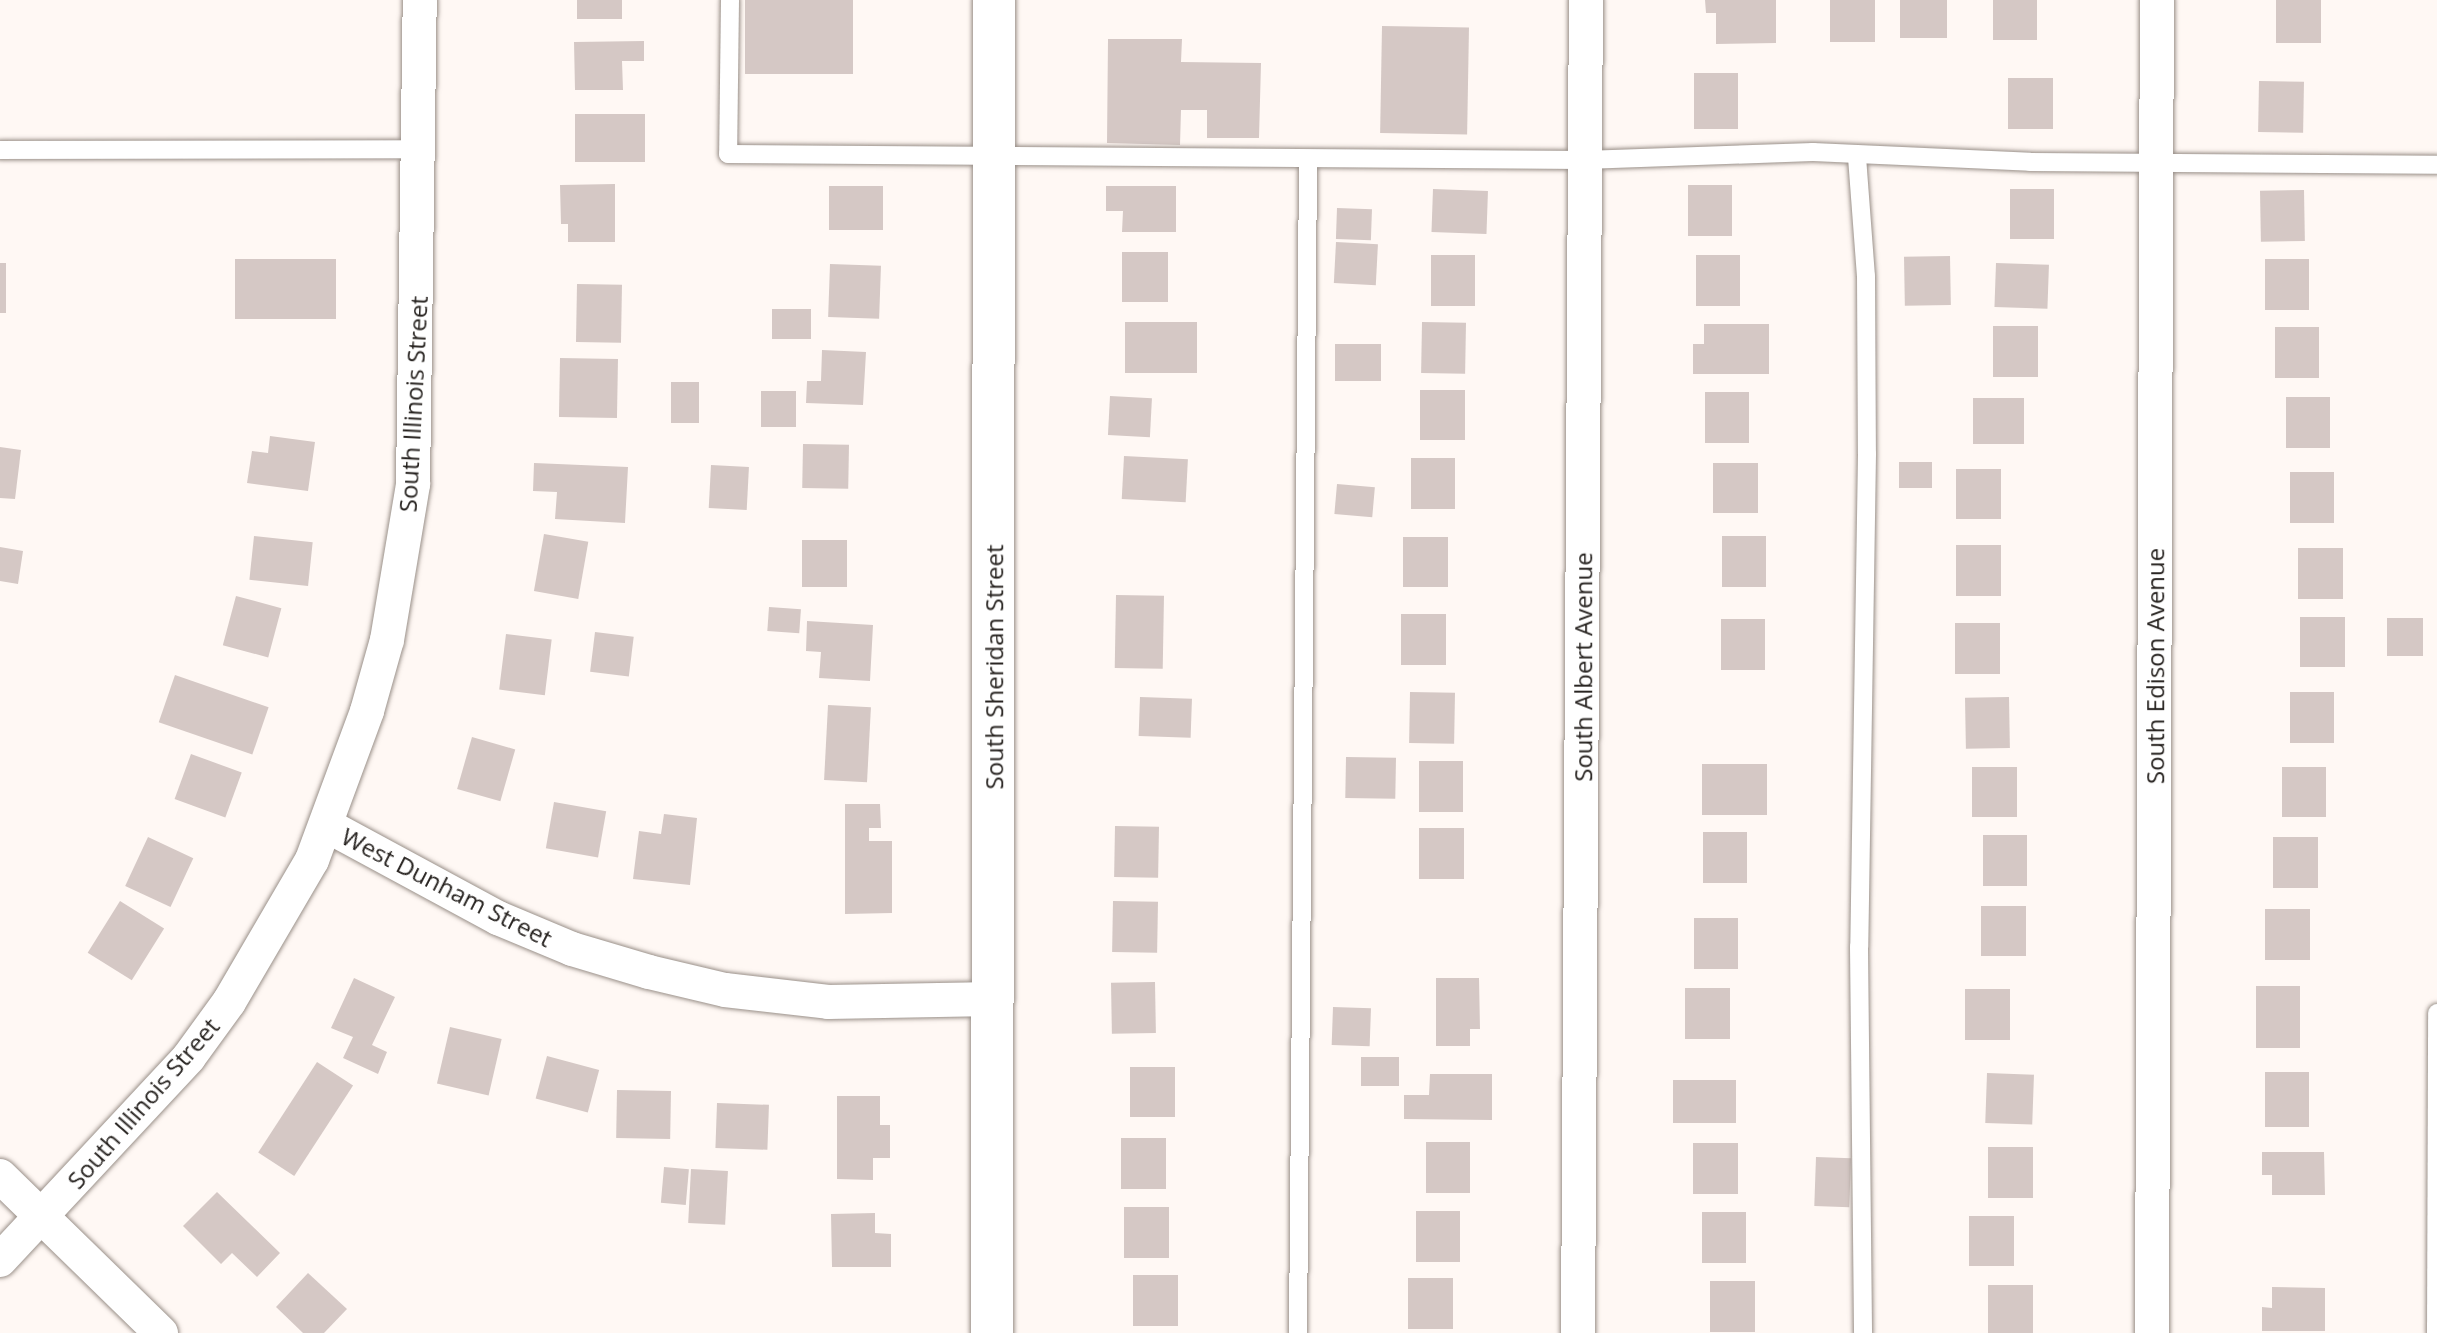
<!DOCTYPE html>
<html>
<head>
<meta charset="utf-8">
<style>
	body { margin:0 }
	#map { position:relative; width:2437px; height:1333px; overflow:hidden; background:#fff8f4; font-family:"Open Sans",sans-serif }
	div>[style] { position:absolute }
	.building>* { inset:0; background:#d5c8c5; transform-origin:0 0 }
	.roads { filter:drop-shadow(0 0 2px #9a9089) drop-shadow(0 0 2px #9a9089) }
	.service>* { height:18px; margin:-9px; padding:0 9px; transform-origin:9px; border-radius:9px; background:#fff }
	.minor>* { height:34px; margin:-17px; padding:0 17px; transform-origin:17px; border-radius:17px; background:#fff }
	.tertiary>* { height:42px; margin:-21px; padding:0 21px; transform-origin:21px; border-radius:21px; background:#fff }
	span { translate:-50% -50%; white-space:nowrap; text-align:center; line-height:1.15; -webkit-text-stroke:8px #fff; paint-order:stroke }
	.street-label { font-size:24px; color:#26221f }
</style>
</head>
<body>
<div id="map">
	<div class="building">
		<i style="left:577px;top:0;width:45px;height:19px"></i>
		<i style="left:745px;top:0;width:108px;height:74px"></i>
		<i style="clip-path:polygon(1705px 0,1776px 0,1776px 43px,1716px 44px,1716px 13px,1706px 13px)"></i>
		<i style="left:1830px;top:0;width:45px;height:42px"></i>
		<i style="left:1900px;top:0;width:47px;height:38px"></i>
		<i style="left:1993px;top:0;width:44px;height:40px"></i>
		<i style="left:2276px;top:0;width:45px;height:43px"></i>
		<i style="left:1382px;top:26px;width:87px;height:107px;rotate:1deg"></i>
		<i style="clip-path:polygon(1108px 39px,1182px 39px,1181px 62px,1261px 63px,1259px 138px,1207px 138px,1207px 110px,1181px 110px,1180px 145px,1107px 143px)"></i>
		<i style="clip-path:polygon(644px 41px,644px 61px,622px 61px,623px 90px,575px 90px,574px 42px)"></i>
		<i style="left:1694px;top:73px;width:44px;height:56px"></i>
		<i style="left:2008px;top:78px;width:45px;height:51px"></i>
		<i style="left:2259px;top:81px;width:45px;height:51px;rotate:1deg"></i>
		<i style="left:575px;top:114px;width:70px;height:48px"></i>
		<i style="clip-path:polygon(615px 184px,615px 242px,568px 242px,568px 224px,561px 224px,560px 185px)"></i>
		<i style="left:1688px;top:185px;width:44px;height:51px"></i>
		<i style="left:829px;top:186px;width:54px;height:44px"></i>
		<i style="clip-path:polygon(1106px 186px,1176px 186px,1176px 232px,1122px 232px,1123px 211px,1106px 211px)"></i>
		<i style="left:1433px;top:189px;width:55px;height:43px;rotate:2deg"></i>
		<i style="left:2010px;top:189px;width:44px;height:50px"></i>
		<i style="left:2304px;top:190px;width:51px;height:44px;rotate:89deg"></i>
		<i style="left:1337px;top:208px;width:35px;height:31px;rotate:2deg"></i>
		<i style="left:1336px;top:242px;width:42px;height:41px;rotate:3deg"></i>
		<i style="left:1122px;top:252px;width:46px;height:50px"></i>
		<i style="left:1431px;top:255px;width:44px;height:51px"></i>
		<i style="left:1696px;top:255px;width:44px;height:51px"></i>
		<i style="left:1950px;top:256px;width:49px;height:46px;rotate:89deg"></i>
		<i style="left:336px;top:259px;width:60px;height:101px;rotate:90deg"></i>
		<i style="left:2309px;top:259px;width:51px;height:44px;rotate:90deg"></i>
		<i style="left:0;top:263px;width:6px;height:50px"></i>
		<i style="left:1996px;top:263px;width:53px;height:44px;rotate:2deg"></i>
		<i style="left:830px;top:264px;width:51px;height:53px;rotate:2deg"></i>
		<i style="left:577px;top:284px;width:45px;height:58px;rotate:1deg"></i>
		<i style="left:772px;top:309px;width:39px;height:30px"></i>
		<i style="left:1125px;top:322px;width:72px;height:51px"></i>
		<i style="left:1422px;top:322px;width:44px;height:51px;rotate:1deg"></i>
		<i style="clip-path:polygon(1704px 324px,1769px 324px,1769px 374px,1693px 374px,1693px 344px,1704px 344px)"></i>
		<i style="left:1993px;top:326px;width:45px;height:51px"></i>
		<i style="left:2275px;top:327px;width:44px;height:51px"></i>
		<i style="left:1335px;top:344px;width:46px;height:37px"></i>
		<i style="clip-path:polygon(822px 350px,866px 352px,863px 405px,806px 403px,807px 381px,821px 381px)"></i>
		<i style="left:560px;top:358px;width:58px;height:59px;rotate:1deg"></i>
		<i style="left:671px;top:382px;width:28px;height:41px"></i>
		<i style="left:1420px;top:390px;width:45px;height:50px"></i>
		<i style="left:761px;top:391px;width:35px;height:36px"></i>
		<i style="left:1705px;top:392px;width:44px;height:51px"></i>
		<i style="left:1110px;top:396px;width:42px;height:39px;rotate:3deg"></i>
		<i style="left:2286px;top:397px;width:44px;height:51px"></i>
		<i style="left:1973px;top:398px;width:51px;height:46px"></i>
		<i style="clip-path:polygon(270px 436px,315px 442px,308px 491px,247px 483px,252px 451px,268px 453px)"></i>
		<i style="left:803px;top:444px;width:46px;height:44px;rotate:1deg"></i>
		<i style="clip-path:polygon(0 447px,21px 450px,15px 499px,0 498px)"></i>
		<i style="left:1124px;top:456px;width:64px;height:43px;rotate:3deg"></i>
		<i style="left:1411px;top:458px;width:44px;height:51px"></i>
		<i style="left:1899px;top:462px;width:33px;height:26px"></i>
		<i style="clip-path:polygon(534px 463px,628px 467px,625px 523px,555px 519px,557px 492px,533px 491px)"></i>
		<i style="left:1713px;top:463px;width:45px;height:50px"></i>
		<i style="left:711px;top:465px;width:38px;height:43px;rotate:3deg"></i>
		<i style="left:1956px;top:469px;width:45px;height:50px"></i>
		<i style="left:2290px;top:472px;width:44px;height:51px"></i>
		<i style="left:1337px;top:484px;width:38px;height:30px;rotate:5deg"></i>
		<i style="left:544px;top:534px;width:45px;height:58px;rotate:10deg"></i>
		<i style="left:254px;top:536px;width:59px;height:44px;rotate:6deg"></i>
		<i style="left:1722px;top:536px;width:44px;height:51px"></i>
		<i style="left:1403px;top:537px;width:45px;height:50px"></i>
		<i style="left:847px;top:540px;width:47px;height:45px;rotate:90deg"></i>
		<i style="left:2001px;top:545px;width:51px;height:45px;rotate:90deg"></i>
		<i style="clip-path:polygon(0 547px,23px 551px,18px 584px,0 581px)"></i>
		<i style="left:2298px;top:548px;width:45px;height:51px"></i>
		<i style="left:1116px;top:595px;width:48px;height:73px;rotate:1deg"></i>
		<i style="left:236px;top:596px;width:47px;height:51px;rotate:15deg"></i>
		<i style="left:769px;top:607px;width:32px;height:24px;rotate:4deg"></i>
		<i style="left:1401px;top:614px;width:45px;height:51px"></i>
		<i style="left:2300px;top:617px;width:45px;height:50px"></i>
		<i style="left:2387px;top:618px;width:36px;height:38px"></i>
		<i style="left:1721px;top:619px;width:44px;height:51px"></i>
		<i style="clip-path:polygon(807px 621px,873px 625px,870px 681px,819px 678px,821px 652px,806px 651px)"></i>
		<i style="left:2000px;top:623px;width:51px;height:45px;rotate:90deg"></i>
		<i style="left:595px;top:632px;width:39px;height:40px;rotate:7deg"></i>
		<i style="left:506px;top:634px;width:46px;height:56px;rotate:7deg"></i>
		<i style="left:175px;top:675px;width:99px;height:50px;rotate:19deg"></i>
		<i style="left:1410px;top:692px;width:45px;height:51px;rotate:1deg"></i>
		<i style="left:2334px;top:692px;width:51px;height:44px;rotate:90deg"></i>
		<i style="left:1140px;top:697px;width:52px;height:39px;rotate:2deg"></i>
		<i style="left:2009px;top:697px;width:51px;height:44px;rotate:89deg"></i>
		<i style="left:828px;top:705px;width:43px;height:75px;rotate:3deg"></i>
		<i style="left:472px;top:737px;width:45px;height:54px;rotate:16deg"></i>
		<i style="left:191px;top:754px;width:54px;height:48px;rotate:20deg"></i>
		<i style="left:1346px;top:757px;width:50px;height:41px;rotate:1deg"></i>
		<i style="left:1419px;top:761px;width:44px;height:51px"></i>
		<i style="left:1702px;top:764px;width:65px;height:51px"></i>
		<i style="left:1972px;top:767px;width:45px;height:50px"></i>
		<i style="left:2282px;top:767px;width:44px;height:50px"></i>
		<i style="left:554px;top:802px;width:53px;height:47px;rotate:10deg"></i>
		<i style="clip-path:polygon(845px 804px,880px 804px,881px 828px,869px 828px,869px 841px,892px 841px,892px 913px,845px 914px)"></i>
		<i style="clip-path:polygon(664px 814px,697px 818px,690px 885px,633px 879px,639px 831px,661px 834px)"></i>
		<i style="left:1115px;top:826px;width:44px;height:51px;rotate:1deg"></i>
		<i style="left:1464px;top:828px;width:51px;height:45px;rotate:90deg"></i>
		<i style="left:1703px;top:832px;width:44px;height:51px"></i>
		<i style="left:1983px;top:835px;width:44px;height:51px"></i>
		<i style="left:148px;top:837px;width:50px;height:54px;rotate:25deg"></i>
		<i style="left:2273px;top:837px;width:45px;height:51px"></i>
		<i style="left:120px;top:901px;width:52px;height:61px;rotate:32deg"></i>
		<i style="left:1113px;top:901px;width:45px;height:51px;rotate:1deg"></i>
		<i style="left:1981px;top:906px;width:45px;height:50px"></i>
		<i style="left:2265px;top:909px;width:45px;height:51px"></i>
		<i style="left:1694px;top:918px;width:44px;height:51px"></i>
		<i style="clip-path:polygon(354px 978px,395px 997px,372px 1045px,387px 1052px,378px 1074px,343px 1058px,353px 1037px,331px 1028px)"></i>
		<i style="clip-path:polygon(1436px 978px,1479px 978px,1480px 1029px,1470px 1029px,1470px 1046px,1436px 1046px)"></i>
		<i style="left:1155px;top:982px;width:51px;height:44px;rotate:89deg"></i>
		<i style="left:2256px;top:986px;width:44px;height:62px"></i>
		<i style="left:1685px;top:988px;width:45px;height:51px"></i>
		<i style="left:1965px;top:989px;width:45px;height:51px"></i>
		<i style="left:1333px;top:1007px;width:38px;height:38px;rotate:2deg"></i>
		<i style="left:450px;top:1027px;width:53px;height:58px;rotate:13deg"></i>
		<i style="left:547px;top:1056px;width:54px;height:44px;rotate:15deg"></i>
		<i style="left:1361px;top:1057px;width:38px;height:29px"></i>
		<i style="left:317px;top:1062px;width:43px;height:108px;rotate:33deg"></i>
		<i style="left:1130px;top:1067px;width:45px;height:50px"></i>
		<i style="left:2265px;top:1072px;width:44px;height:55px"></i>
		<i style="left:1987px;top:1073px;width:47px;height:50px;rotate:2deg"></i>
		<i style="clip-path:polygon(1430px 1074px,1492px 1074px,1492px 1120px,1404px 1119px,1404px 1095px,1429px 1095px)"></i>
		<i style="left:1673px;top:1080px;width:63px;height:43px"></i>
		<i style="left:617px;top:1090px;width:54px;height:48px;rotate:1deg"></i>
		<i style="clip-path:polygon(837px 1096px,880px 1096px,880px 1125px,890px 1125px,890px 1158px,873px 1158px,873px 1180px,837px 1179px)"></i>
		<i style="left:717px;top:1103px;width:52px;height:45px;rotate:2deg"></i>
		<i style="left:1121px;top:1138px;width:45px;height:51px"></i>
		<i style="left:1426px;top:1142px;width:44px;height:51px"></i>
		<i style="left:1693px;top:1143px;width:45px;height:51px"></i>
		<i style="left:1988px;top:1147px;width:45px;height:51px"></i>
		<i style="clip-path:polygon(2262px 1152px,2324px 1152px,2325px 1195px,2272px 1195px,2272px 1175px,2262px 1175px)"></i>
		<i style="left:1816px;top:1157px;width:35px;height:49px;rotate:2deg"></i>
		<i style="left:664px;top:1167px;width:25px;height:36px;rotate:5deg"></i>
		<i style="left:691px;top:1169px;width:37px;height:54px;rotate:3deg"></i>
		<i style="clip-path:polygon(217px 1192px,280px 1253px,257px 1277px,232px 1253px,221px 1264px,183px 1226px)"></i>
		<i style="left:1169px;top:1207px;width:51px;height:45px;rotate:90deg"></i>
		<i style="left:1416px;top:1211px;width:44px;height:51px"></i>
		<i style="left:1746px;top:1212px;width:51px;height:44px;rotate:90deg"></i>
		<i style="clip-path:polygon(875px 1213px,875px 1233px,891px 1234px,891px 1267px,832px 1267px,831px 1214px)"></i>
		<i style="left:1969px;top:1216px;width:45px;height:50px"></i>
		<i style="clip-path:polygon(308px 1273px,347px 1309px,324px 1333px,303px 1333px,276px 1307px)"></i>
		<i style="left:1133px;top:1275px;width:45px;height:51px"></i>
		<i style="left:1453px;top:1278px;width:51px;height:45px;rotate:90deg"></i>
		<i style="left:1710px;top:1281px;width:45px;height:51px"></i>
		<i style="left:1988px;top:1285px;width:45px;height:48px"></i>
		<i style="clip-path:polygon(2272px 1287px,2325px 1288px,2325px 1331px,2262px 1331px,2262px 1307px,2272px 1308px)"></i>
	</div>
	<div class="roads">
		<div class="service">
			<i style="left:730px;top:0;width:154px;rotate:90.7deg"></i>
			<i style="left:728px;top:154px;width:856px;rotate:0.4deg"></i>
			<i style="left:1584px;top:160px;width:229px;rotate:-2deg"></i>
			<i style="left:1813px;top:152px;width:217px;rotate:2.6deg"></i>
			<i style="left:2030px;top:162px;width:407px;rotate:0.4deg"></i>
			<i style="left:0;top:150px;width:420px;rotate:-0.1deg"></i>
			<i style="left:1857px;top:157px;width:119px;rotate:85.7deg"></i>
			<i style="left:1866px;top:276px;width:178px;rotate:89.7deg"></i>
			<i style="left:1867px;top:454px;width:493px;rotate:90.9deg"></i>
			<i style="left:1859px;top:947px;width:386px;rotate:89.4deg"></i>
			<i style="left:1298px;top:1333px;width:1174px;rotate:-89.51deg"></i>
			<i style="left:2436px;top:1333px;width:320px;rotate:-89.8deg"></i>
		</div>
		<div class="minor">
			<i style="left:326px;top:825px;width:196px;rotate:28.4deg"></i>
			<i style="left:498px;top:918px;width:80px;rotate:22.7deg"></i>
			<i style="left:572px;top:949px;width:80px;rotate:16.6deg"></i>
			<i style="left:649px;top:972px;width:78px;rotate:13.3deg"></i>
			<i style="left:725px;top:990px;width:104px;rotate:6.6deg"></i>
			<i style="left:828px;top:1002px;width:166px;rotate:-1deg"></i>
			<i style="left:0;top:1176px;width:225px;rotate:44.3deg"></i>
			<i style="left:0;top:1260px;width:277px;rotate:-47deg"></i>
			<i style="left:189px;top:1057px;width:68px;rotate:-54deg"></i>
			<i style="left:229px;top:1002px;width:164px;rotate:-59.7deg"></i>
			<i style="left:312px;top:860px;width:159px;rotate:-69.7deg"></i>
			<i style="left:367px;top:711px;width:74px;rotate:-74.3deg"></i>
			<i style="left:387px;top:640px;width:158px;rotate:-80.5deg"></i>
			<i style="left:413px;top:484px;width:484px;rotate:-89.2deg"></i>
			<i style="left:1578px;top:1333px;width:1333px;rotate:-89.66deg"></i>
			<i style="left:2152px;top:1333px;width:1333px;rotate:-89.79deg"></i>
		</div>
		<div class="tertiary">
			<i style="left:992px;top:1333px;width:1333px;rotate:-89.91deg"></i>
		</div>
	</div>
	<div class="street-label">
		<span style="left:413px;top:404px;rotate:-87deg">South Illinois Street</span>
		<span style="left:2155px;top:666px;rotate:-90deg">South Edison Avenue</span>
		<span style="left:994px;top:667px;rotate:-90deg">South Sheridan Street</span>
		<span style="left:1583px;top:667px;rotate:-90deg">South Albert Avenue</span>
		<span style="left:447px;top:887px;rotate:27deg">West Dunham Street</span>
		<span style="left:143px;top:1103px;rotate:-49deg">South Illinois Street</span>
	</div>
</div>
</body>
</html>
